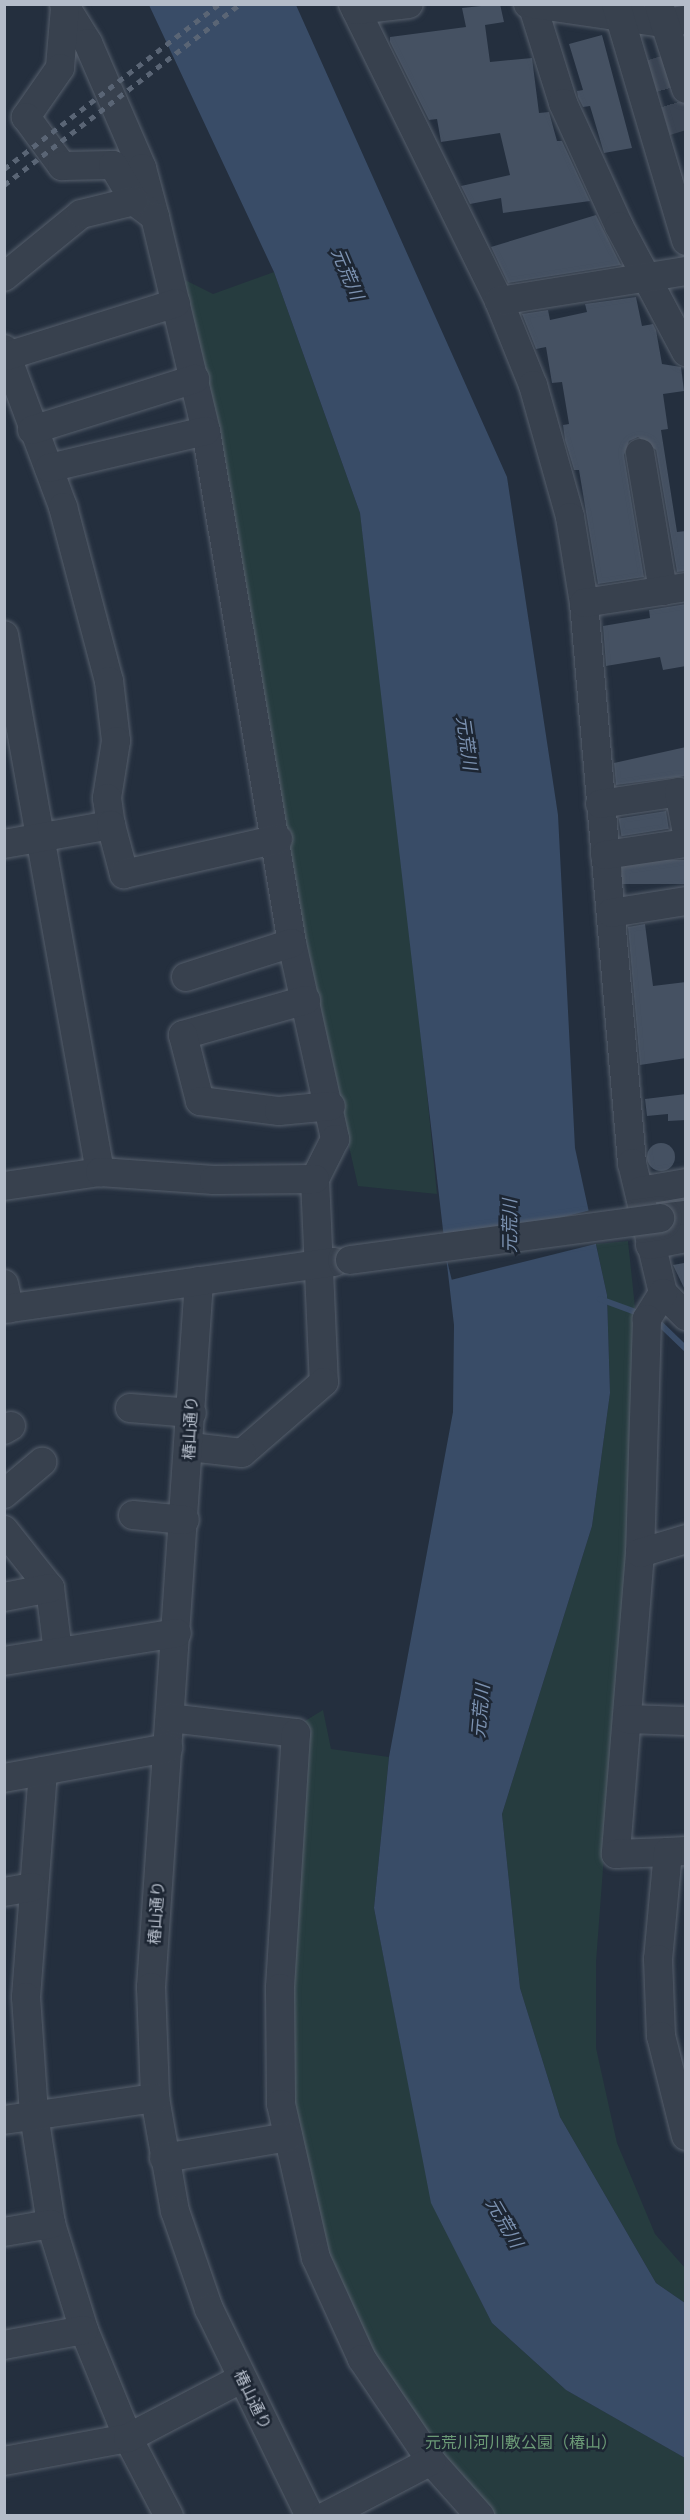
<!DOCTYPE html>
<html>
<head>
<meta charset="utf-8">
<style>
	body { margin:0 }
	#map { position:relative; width:690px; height:2520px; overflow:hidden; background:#242f3e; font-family:Figtree,"Noto Sans JP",sans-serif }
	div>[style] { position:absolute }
	.green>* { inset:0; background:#263c3f }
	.water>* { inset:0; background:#394c67 }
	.pier>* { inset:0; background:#242f3e; transform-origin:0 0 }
	.stream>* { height:6px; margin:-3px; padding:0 3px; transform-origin:3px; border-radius:3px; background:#394c67 }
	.building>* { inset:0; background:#455162; transform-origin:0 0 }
	.round { border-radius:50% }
	.highway-tunnel>* { height:33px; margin-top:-16.5px; transform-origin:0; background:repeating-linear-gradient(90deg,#3a4453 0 33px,transparent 0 49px) }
	.roads { filter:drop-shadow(0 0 2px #565f6c) drop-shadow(0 0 2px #565f6c) }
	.minor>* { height:28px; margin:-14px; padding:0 14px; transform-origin:14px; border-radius:14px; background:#38414e }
	.rail>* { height:4.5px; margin-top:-2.25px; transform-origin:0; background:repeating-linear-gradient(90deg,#5a6575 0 6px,transparent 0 12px) }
	.bridges { filter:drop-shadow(0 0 2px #565f6c) drop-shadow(0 0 2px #565f6c) }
	.minor-bridge>* { height:28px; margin:-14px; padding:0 14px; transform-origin:14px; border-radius:14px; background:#38414e }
	span { translate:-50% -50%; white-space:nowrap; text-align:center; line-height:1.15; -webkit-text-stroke:5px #1d2633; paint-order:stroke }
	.street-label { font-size:16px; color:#b4bcc9 }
	.park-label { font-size:16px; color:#6b9a76 }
	.water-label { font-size:18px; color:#7c92b1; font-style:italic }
	.frame { position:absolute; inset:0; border:6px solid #b4bcc9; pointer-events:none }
</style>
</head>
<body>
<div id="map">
	<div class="green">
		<i style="clip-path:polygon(274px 272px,360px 513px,400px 823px,437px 1194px,358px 1186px,297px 916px,179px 277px,213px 294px)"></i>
		<i style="clip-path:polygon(628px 1241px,636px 1317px,634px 1455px,596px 1962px,596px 2048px,617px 2143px,655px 2234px,685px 2268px,685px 2303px,656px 2283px,560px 2117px,520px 1988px,502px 1814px,592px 1526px,610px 1393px,607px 1295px,596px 1244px)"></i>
		<i style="clip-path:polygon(323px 1710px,331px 1749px,389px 1757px,374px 1908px,432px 2203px,492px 2323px,566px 2390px,685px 2458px,685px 2515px,496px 2515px,453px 2474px,361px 2335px,323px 2243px,292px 2118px,287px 2006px,305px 1721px)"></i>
	</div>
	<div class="water">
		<i style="clip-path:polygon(149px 5px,296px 5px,507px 477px,558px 815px,575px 1148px,607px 1295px,610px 1393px,592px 1526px,502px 1814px,520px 1988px,560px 2117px,656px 2283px,685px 2303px,685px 2458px,566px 2390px,492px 2323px,431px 2203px,374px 1908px,389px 1757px,453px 1412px,454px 1325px,360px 513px,274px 272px)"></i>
	</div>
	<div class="pier">
		<i style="left:591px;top:1210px;width:34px;height:152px;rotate:76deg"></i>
	</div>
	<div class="stream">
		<i style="left:600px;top:1299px;width:44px;rotate:20.1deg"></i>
		<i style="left:656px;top:1320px;width:42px;rotate:44deg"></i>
	</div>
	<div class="building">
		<i style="clip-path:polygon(500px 4px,504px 22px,485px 25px,490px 62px,532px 58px,539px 113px,549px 112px,557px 141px,562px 141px,590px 201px,503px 213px,501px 198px,470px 204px,461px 186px,510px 175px,500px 133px,441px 142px,437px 119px,429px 120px,390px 42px,390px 37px,466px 27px,462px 8px)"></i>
		<i style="clip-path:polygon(602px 35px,632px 148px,604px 153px,590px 106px,583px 107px,578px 97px,577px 91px,583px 90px,569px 44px)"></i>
		<i style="clip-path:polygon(596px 215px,621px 265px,508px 283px,491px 247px)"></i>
		<i style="clip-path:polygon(636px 297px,642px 326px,653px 324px,656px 330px,662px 364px,681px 367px,684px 391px,663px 394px,668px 429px,661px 430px,677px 532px,686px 531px,686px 571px,677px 572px,656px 450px,638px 437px,629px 441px,624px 455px,644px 577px,598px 584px,579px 470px,574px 470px,565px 440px,563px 425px,569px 424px,562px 382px,552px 383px,546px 347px,536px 349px,522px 314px,548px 310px,550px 320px,587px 312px,585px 304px)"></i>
		<i style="clip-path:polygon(686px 604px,686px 666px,663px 670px,660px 657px,606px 666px,603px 626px,650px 618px,649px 610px)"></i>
		<i style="clip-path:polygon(686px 747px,686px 776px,616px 785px,614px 763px)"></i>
		<i style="left:666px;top:811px;width:18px;height:48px;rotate:81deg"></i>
		<i style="left:686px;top:860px;width:24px;height:64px;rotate:90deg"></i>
		<i style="clip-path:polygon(645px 924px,653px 986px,686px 982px,686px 1058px,640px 1065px,628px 927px)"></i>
		<i style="clip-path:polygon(686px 1094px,686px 1120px,668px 1121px,668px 1114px,647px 1116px,645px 1099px)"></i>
		<i class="round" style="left:647px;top:1143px;width:28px;height:28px"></i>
		<i style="clip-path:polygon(684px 1263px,686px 1274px,686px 1292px,673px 1265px)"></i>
	</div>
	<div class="highway-tunnel">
		<i style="left:663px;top:55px;width:78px;rotate:73deg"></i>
	</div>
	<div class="roads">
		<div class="minor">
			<i style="left:64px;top:4px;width:46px;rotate:58.4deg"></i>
			<i style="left:88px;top:43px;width:136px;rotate:66.6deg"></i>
			<i style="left:142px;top:168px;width:51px;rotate:75.1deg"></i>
			<i style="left:353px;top:4px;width:331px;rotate:63.8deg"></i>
			<i style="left:499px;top:301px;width:91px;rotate:68deg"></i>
			<i style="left:533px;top:385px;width:137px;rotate:74.3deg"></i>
			<i style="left:570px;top:517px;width:87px;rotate:80.8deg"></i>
			<i style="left:584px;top:603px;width:562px;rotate:85.1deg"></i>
			<i style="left:632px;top:1163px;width:134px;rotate:76.6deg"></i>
			<i style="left:663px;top:1293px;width:33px;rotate:45deg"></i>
			<i style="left:528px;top:4px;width:6px;rotate:31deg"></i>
			<i style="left:533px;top:7px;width:101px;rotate:72.6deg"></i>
			<i style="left:563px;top:103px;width:135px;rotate:65.5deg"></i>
			<i style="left:619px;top:226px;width:143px;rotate:62deg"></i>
			<i style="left:533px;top:4px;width:132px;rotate:8.3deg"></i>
			<i style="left:664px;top:23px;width:22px;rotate:-8deg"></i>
			<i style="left:616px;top:4px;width:247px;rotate:73.5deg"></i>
			<i style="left:659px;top:5px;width:88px;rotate:72.2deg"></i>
			<i style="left:65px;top:8px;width:60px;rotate:94.8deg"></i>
			<i style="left:60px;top:68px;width:60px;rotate:124.8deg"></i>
			<i style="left:26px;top:117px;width:61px;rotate:53.7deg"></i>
			<i style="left:62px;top:166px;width:51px;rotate:-1.1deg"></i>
			<i style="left:113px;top:165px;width:42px;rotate:59.7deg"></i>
			<i style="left:134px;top:201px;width:26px;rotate:37deg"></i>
			<i style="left:155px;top:217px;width:220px;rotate:76.6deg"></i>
			<i style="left:206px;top:431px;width:519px;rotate:80.47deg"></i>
			<i style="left:292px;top:943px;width:201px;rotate:77.6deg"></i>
			<i style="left:335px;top:1139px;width:45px;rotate:116.6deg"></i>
			<i style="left:315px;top:1179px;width:203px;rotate:87.5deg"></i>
			<i style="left:324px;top:1382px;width:108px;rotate:139.1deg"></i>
			<i style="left:242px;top:1453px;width:52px;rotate:-173.4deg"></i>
			<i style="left:356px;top:10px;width:53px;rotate:-6.5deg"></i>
			<i style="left:4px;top:277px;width:99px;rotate:-39.3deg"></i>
			<i style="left:81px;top:214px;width:55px;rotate:-13.8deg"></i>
			<i style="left:499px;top:301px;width:189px;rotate:-9.1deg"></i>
			<i style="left:4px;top:349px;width:169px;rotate:69.5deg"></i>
			<i style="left:63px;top:507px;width:180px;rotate:75.2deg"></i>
			<i style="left:109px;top:681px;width:60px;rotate:83.3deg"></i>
			<i style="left:116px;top:741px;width:58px;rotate:99deg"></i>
			<i style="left:107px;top:798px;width:27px;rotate:82deg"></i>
			<i style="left:7px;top:356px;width:177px;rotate:-17.4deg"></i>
			<i style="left:32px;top:430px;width:171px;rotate:-17.4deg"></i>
			<i style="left:640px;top:453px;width:140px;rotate:80.5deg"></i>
			<i style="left:49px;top:468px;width:161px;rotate:-13.3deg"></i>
			<i style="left:584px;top:603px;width:103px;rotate:-8.9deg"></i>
			<i style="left:4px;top:635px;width:546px;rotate:79.86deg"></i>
			<i style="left:600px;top:804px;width:80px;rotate:-8.6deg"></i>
			<i style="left:679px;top:792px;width:37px;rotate:79deg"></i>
			<i style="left:4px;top:844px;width:109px;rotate:-10.1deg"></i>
			<i style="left:111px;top:825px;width:51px;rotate:75.1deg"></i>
			<i style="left:124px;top:874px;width:158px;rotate:-12.8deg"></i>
			<i style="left:605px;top:855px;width:82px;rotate:-8.4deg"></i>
			<i style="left:611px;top:913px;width:76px;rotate:-9.1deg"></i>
			<i style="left:186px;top:977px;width:111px;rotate:-17.8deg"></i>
			<i style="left:306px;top:1000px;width:128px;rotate:164.1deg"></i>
			<i style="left:183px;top:1035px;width:68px;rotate:75.6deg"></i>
			<i style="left:200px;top:1101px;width:80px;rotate:7.2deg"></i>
			<i style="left:279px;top:1111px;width:52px;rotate:-5.5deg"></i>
			<i style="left:4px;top:1186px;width:97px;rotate:-8.3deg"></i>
			<i style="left:100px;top:1172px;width:114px;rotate:4deg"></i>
			<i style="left:214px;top:1180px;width:101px;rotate:-0.6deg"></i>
			<i style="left:640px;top:1191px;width:47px;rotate:-9.9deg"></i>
			<i style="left:660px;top:1218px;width:26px;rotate:-7deg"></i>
			<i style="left:650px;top:1245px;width:37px;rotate:-11deg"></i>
			<i style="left:199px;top:1281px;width:708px;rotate:93.89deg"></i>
			<i style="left:151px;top:1987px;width:111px;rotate:87.9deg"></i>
			<i style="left:155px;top:2098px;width:115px;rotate:80deg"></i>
			<i style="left:175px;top:2211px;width:104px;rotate:70.9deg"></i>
			<i style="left:209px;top:2309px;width:230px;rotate:64deg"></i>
			<i style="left:4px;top:1284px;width:25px;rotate:78deg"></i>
			<i style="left:663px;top:1293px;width:31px;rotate:122deg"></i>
			<i style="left:647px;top:1319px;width:234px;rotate:91.7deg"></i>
			<i style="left:640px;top:1553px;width:302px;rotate:94.6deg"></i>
			<i style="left:616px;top:1854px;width:52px;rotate:-2.2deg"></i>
			<i style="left:4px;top:1309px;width:334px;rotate:-8.1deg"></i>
			<i style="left:130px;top:1408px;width:62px;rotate:4.6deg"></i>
			<i style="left:4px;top:1430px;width:8px;rotate:-30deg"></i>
			<i style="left:4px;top:1494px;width:50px;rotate:-40.1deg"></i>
			<i style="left:133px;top:1515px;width:52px;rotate:5.5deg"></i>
			<i style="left:4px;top:1530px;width:74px;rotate:51.6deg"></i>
			<i style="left:50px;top:1588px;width:64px;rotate:82.9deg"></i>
			<i style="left:640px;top:1553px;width:48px;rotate:-16.9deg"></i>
			<i style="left:4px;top:1597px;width:47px;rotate:-11.1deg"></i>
			<i style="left:4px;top:1661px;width:175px;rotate:-9.2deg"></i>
			<i style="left:170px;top:1718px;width:127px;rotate:6.8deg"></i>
			<i style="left:296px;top:1733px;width:256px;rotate:93.6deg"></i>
			<i style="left:280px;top:1988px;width:116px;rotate:89.5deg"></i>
			<i style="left:281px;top:2104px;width:158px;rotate:77.2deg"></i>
			<i style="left:316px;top:2258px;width:111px;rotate:65.5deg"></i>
			<i style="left:362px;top:2359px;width:123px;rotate:55.9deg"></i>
			<i style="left:431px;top:2461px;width:74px;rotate:48.3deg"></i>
			<i style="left:627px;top:1719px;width:59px;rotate:1.9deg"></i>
			<i style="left:43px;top:1771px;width:227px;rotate:94.3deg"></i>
			<i style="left:26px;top:1997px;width:118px;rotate:86.1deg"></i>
			<i style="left:34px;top:2115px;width:110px;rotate:81.1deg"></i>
			<i style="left:51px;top:2224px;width:111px;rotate:72.7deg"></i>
			<i style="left:84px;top:2330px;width:117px;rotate:67.8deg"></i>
			<i style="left:128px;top:2438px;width:88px;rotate:62.3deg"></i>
			<i style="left:4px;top:1778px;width:167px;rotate:-10.4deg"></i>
			<i style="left:686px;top:1851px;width:18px;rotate:177deg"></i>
			<i style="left:668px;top:1852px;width:107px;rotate:95.3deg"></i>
			<i style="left:658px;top:1959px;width:77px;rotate:87.8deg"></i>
			<i style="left:661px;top:2036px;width:103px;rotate:76deg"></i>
			<i style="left:4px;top:1892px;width:29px;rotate:-10deg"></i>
			<i style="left:4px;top:2120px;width:153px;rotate:-8.3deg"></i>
			<i style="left:164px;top:2158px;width:126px;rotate:-9.6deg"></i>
			<i style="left:4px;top:2232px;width:48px;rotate:-9.7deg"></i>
			<i style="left:4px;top:2345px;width:81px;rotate:-10.6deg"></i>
			<i style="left:4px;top:2461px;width:126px;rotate:-10.5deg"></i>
			<i style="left:128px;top:2438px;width:127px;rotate:-27.6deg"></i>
			<i style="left:326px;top:2516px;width:119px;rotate:-27.6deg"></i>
		</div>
	</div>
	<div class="rail">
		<i style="left:4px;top:169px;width:271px;rotate:-37.5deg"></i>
		<i style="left:4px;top:185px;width:297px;rotate:-37.5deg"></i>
	</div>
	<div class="bridges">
		<div class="minor-bridge">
			<i style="left:350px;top:1260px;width:313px;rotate:-7.7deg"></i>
		</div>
	</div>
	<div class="street-label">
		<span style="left:191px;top:1428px;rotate:-87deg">椿山通り</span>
		<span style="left:157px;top:1913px;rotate:-86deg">椿山通り</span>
		<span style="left:252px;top:2400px;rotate:64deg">椿山通り</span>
	</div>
	<div class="park-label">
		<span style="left:521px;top:2443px">元荒川河川敷公園（椿山）</span>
	</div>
	<div class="water-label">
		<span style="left:347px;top:274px;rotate:67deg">元荒川</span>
		<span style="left:466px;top:743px;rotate:82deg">元荒川</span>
		<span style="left:510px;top:1226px;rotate:-90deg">元荒川</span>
		<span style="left:481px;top:1711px;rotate:-85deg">元荒川</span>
		<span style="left:504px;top:2223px;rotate:60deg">元荒川</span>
	</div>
	<div class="frame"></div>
</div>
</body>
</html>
